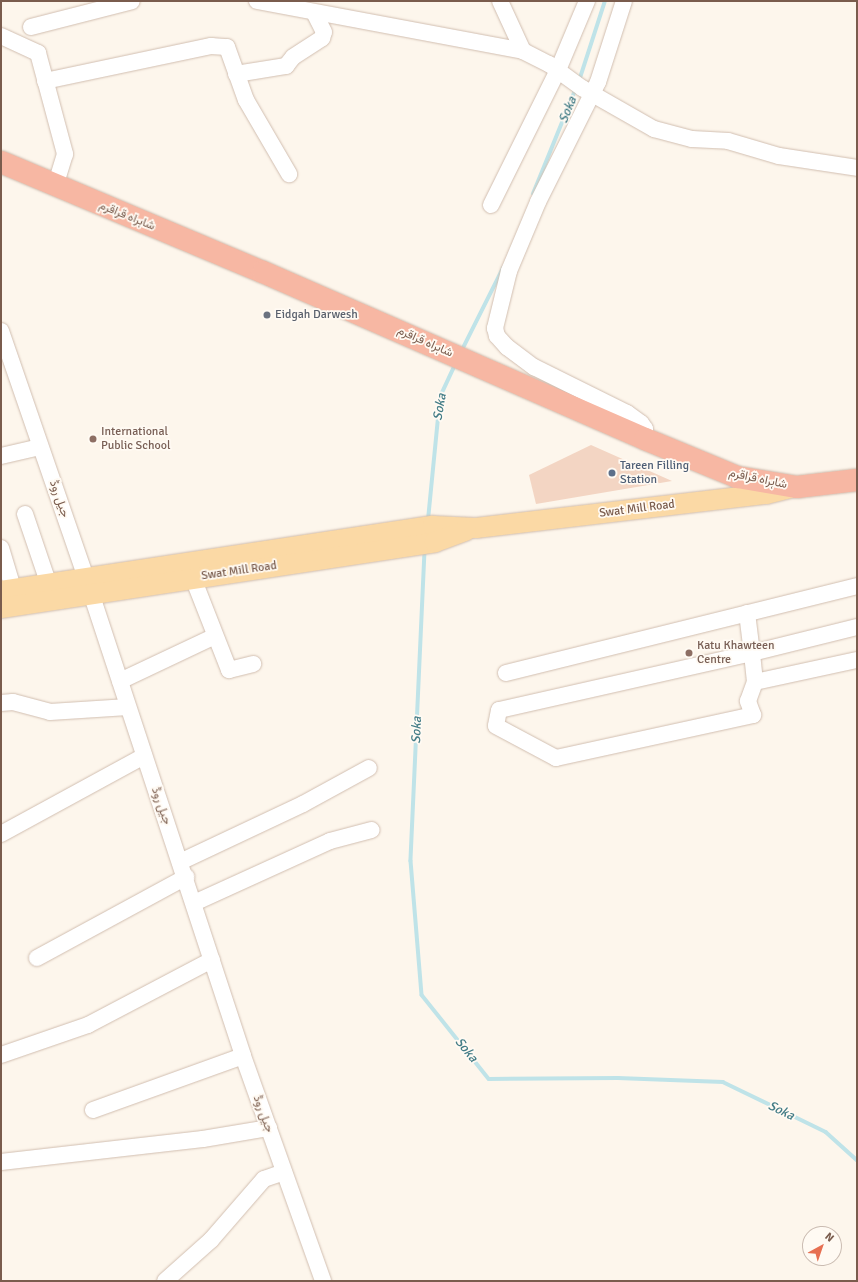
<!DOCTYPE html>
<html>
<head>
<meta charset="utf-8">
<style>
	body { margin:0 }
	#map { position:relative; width:858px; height:1282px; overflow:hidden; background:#fdf6ec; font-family:Signika,Vazirmatn,sans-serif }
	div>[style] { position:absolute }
	.stream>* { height:3.5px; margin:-1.75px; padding:0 1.75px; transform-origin:1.75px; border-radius:1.75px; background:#bfe3e8 }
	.building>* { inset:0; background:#f3d5c3 }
	.roads { filter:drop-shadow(0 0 1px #d1beb0) drop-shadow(0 0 1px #d1beb0) }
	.minor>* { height:16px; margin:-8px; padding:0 8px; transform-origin:8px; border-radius:8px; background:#fff }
	.major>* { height:20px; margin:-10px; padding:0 10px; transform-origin:10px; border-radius:10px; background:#fbd9a5 }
	.highway>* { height:22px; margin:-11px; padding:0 11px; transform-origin:11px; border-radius:11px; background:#f7b7a3 }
	.dots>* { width:11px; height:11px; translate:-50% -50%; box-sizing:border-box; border:2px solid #fffaf3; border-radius:50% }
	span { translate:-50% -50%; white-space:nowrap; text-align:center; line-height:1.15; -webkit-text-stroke:3.5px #fffaf3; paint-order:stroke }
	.street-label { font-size:12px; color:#7a5c4d }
	.worship-label { font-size:12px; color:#5b616d }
	.left { translate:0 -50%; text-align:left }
	.education-label { font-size:12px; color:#785e54 }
	.service-label { font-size:12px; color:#4e5e75 }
	.water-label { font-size:13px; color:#437c86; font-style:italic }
	.frame { position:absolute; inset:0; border:2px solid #7a5c4d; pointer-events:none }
	.north { position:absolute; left:802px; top:1226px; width:40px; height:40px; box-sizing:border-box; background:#fffaf3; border:1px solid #cabbb1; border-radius:50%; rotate:40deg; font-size:11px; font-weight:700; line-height:16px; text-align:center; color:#7a5c4d }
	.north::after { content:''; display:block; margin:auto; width:14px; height:18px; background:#e76f51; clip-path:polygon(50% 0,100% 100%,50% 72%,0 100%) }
</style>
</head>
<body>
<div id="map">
	<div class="stream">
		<i style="left:579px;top:81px;width:84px;rotate:-72deg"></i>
		<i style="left:533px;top:194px;width:114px;rotate:-67.9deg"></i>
		<i style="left:461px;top:352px;width:94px;rotate:-63.4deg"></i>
		<i style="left:428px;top:520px;width:124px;rotate:-84.4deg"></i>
		<i style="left:440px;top:397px;width:35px;rotate:-65deg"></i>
		<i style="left:425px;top:551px;width:310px;rotate:92.6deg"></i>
		<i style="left:411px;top:861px;width:134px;rotate:85.3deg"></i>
		<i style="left:422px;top:995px;width:107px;rotate:51.4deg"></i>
		<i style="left:489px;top:1079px;width:129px;rotate:-0.4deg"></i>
		<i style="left:618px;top:1078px;width:105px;rotate:2.2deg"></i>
		<i style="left:723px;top:1082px;width:114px;rotate:25.9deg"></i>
		<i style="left:826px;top:1132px;width:42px;rotate:42.1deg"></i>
	</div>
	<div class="building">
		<i style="clip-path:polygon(591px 445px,672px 481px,536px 504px,529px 475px)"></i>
	</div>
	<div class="roads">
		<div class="minor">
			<i style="left:257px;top:1px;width:271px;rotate:10.6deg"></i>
			<i style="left:523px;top:51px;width:29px;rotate:27deg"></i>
			<i style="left:549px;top:64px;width:41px;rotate:36deg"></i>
			<i style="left:582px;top:88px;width:83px;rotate:29.7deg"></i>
			<i style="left:654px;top:129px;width:39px;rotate:15deg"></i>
			<i style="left:692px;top:139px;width:36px;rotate:3deg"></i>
			<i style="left:728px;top:141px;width:53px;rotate:16.4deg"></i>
			<i style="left:779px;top:156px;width:79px;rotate:8.7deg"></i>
			<i style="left:500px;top:1px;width:55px;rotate:65.3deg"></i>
			<i style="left:624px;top:1px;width:85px;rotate:107.8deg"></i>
			<i style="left:598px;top:82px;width:134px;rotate:116.6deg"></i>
			<i style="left:538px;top:202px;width:75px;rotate:112.8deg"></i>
			<i style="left:509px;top:271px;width:59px;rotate:103.8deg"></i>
			<i style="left:495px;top:328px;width:8px;rotate:76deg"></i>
			<i style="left:497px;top:336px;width:15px;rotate:48deg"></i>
			<i style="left:507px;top:347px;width:34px;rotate:37deg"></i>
			<i style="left:534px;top:367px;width:104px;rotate:26.3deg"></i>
			<i style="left:627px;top:413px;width:17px;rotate:36deg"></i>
			<i style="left:641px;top:423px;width:7px;rotate:56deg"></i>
			<i style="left:645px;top:429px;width:10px;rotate:90deg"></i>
			<i style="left:31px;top:27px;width:104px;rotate:-14.4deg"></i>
			<i style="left:1px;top:36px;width:41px;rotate:24.7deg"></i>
			<i style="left:38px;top:53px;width:105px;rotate:75deg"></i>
			<i style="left:65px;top:154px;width:34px;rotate:107deg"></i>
			<i style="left:236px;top:74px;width:51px;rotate:-9.1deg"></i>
			<i style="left:286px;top:66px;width:11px;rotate:-52deg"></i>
			<i style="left:293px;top:57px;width:35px;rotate:-33deg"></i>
			<i style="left:322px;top:38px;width:6px;rotate:-72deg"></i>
			<i style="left:324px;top:32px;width:22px;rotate:-117deg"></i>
			<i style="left:45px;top:81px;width:170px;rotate:-11.9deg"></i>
			<i style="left:211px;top:46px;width:16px;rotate:4deg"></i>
			<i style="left:227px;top:47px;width:56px;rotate:70.3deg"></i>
			<i style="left:246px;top:100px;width:86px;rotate:59.8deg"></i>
			<i style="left:491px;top:205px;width:151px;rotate:-63.6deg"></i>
			<i style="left:558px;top:70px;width:75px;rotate:-67.2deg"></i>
			<i style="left:1px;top:331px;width:277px;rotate:71deg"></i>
			<i style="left:91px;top:593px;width:487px;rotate:71.8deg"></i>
			<i style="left:243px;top:1056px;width:239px;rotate:70.4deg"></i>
			<i style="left:1px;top:456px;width:40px;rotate:-13deg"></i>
			<i style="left:25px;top:514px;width:72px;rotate:71.3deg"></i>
			<i style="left:1px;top:548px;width:42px;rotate:73.3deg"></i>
			<i style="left:193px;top:578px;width:99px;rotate:68.6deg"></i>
			<i style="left:229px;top:670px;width:25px;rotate:-14deg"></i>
			<i style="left:747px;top:613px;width:40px;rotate:82.9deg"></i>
			<i style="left:752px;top:653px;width:259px;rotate:167.3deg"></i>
			<i style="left:499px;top:710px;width:16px;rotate:101deg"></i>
			<i style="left:496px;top:726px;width:68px;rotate:28.1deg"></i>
			<i style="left:556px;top:758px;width:202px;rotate:-12.3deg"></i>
			<i style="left:753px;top:715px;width:15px;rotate:-110deg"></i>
			<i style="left:748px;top:701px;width:20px;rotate:-70deg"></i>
			<i style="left:755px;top:682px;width:29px;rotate:-96deg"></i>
			<i style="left:752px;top:653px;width:108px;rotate:-13.9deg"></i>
			<i style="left:506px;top:673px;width:362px;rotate:-13.9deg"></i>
			<i style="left:120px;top:681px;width:105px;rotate:-25.3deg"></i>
			<i style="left:755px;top:682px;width:104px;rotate:-12.2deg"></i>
			<i style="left:1px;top:703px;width:12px;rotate:-5deg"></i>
			<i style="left:13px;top:702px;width:38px;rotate:15deg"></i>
			<i style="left:50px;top:712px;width:78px;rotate:-3.7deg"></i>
			<i style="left:1px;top:834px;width:163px;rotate:-28.6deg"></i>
			<i style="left:180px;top:862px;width:136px;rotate:-25.2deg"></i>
			<i style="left:303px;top:804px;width:75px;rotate:-28.6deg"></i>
			<i style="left:194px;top:903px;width:149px;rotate:-24.5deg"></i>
			<i style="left:330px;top:841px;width:43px;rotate:-14.7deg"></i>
			<i style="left:37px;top:958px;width:170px;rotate:-28.5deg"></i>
			<i style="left:1px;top:1055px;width:92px;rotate:-19deg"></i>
			<i style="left:88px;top:1025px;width:140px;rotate:-27.7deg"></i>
			<i style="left:93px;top:1110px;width:159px;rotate:-19.8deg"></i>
			<i style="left:1px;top:1162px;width:203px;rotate:-6.5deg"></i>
			<i style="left:203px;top:1139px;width:67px;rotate:-9.5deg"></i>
			<i style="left:165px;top:1281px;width:62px;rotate:-41.7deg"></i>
			<i style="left:211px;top:1240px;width:81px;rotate:-49deg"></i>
			<i style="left:264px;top:1179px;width:21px;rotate:-19deg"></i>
		</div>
		<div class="major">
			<i style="left:1px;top:591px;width:437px;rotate:-8.6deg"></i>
			<i style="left:433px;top:526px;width:43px;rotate:2.7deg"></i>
			<i style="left:476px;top:528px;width:292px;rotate:-6.7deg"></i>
			<i style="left:766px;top:494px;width:30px;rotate:-14deg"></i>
			<i style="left:1px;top:608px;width:439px;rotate:-8.6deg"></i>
			<i style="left:435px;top:542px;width:33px;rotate:-20deg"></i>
		</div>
		<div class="highway">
			<i style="left:1px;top:162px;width:284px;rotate:22.8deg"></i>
			<i style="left:263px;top:272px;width:417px;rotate:23.6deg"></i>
			<i style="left:645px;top:439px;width:100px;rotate:22.4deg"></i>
			<i style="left:737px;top:477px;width:61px;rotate:9.5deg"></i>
			<i style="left:797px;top:487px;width:60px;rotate:-6.7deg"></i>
		</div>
	</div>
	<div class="dots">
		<i style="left:267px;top:315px;background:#6b7280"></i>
		<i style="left:93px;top:439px;background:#8d6e63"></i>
		<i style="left:612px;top:473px;background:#5c6f8a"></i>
		<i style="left:689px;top:653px;background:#8d6e63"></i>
	</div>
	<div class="street-label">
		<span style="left:127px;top:216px;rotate:22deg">شاہراہ قراقرم</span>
		<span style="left:425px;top:342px;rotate:24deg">شاہراہ قراقرم</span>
		<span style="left:758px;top:479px;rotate:12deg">شاہراہ قراقرم</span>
		<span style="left:59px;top:499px;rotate:71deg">جیل روڈ</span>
		<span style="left:637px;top:509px;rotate:-7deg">Swat Mill Road</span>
		<span style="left:239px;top:571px;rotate:-8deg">Swat Mill Road</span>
		<span style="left:161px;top:806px;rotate:71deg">جیل روڈ</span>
		<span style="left:263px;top:1114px;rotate:70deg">جیل روڈ</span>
	</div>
	<div class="worship-label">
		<span class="left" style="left:275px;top:315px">Eidgah Darwesh</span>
	</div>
	<div class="education-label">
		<span class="left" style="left:101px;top:439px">International<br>Public School</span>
		<span class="left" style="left:697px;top:653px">Katu Khawteen<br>Centre</span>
	</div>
	<div class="service-label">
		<span class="left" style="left:620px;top:473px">Tareen Filling<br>Station</span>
	</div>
	<div class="water-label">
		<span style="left:568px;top:110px;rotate:-68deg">Soka</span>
		<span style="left:440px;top:407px;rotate:-80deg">Soka</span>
		<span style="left:417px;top:730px;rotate:-88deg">Soka</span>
		<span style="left:466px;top:1050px;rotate:51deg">Soka</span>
		<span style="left:781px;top:1111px;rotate:26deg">Soka</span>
	</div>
	<div class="frame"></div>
	<div class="north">N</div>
</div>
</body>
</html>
